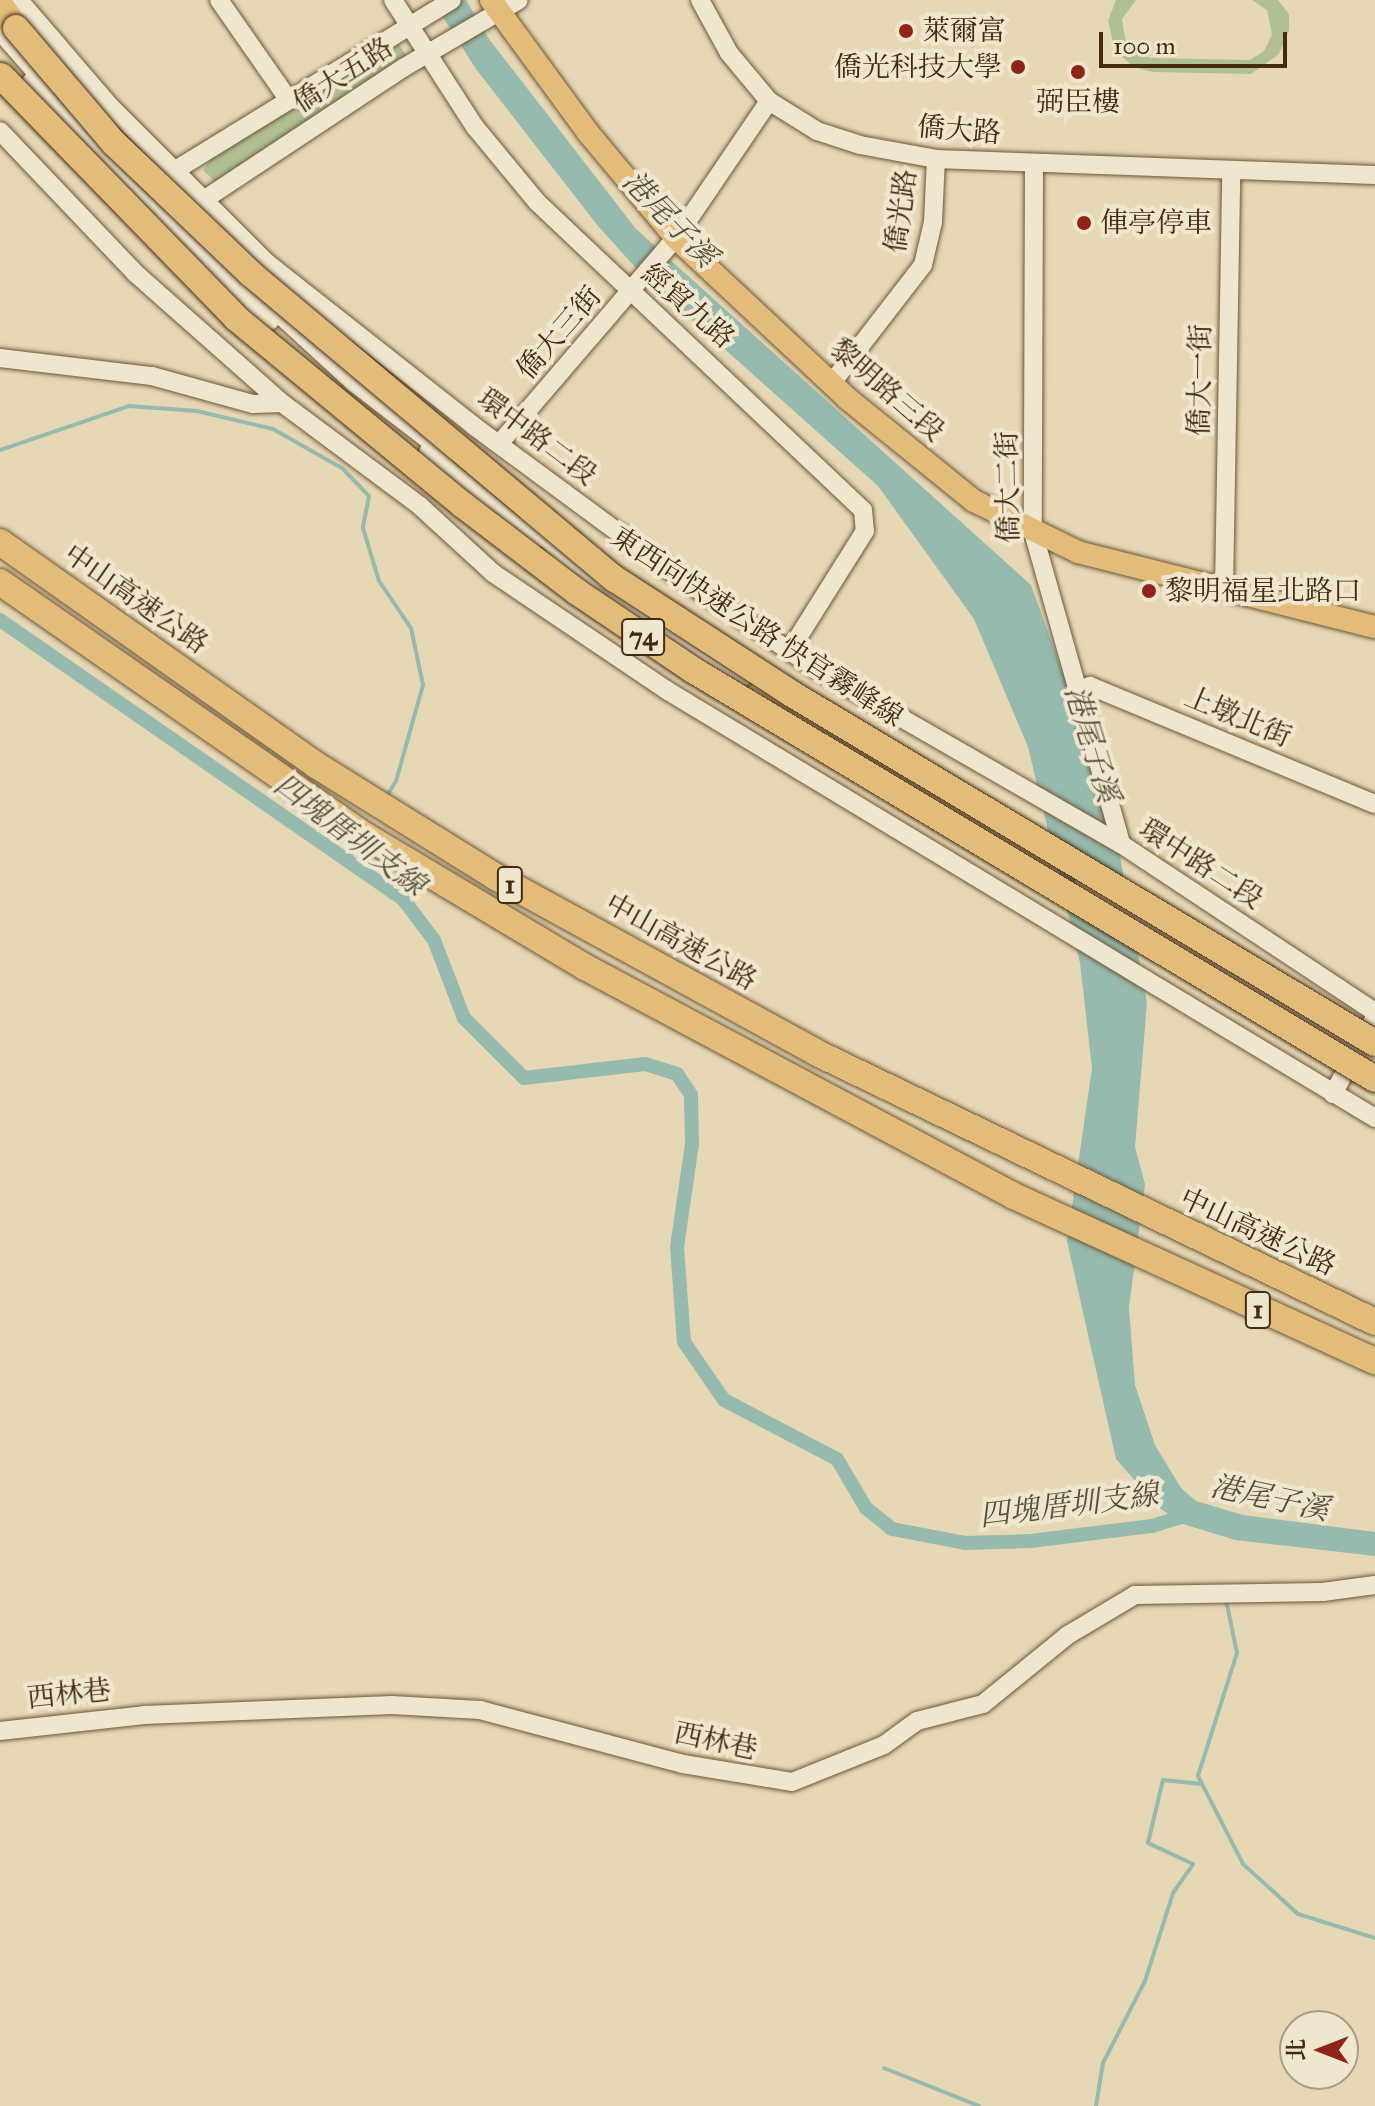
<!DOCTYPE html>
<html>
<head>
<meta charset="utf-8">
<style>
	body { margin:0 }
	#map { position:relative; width:1375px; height:2106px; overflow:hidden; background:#e7d8b5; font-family:"IM FELL Great Primer","Noto Serif TC",serif }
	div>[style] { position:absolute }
	.green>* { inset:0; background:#b0c092 }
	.water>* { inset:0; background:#97baae }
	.stream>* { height:4px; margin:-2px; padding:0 2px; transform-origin:2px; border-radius:2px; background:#97baae }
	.canal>* { height:14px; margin:-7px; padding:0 7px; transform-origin:7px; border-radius:7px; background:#97baae }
	.roads { filter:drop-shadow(0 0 2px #6c5638) drop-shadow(0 0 2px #6c5638) }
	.minor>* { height:18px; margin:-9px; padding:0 9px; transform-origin:9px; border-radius:9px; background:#efe6cf }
	.major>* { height:22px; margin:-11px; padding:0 11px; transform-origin:11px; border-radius:11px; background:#e4bc7a }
	.highway>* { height:26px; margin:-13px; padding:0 13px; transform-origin:13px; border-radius:13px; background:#e4bc7a }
	.bridges { filter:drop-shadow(0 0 2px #432b0f) drop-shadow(0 0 2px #432b0f) }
	.highway-bridge>* { height:26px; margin:-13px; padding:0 13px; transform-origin:13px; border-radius:13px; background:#e4bc7a }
	.dots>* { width:22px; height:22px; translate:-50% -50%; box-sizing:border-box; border:4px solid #efe6cf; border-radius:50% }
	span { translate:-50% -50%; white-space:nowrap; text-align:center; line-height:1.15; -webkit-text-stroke:8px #efe6cf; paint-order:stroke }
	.shield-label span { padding:2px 6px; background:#efe6cf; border:2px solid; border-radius:6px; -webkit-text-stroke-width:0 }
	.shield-label { font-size:26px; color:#432b0f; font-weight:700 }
	.poi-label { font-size:28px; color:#432b0f }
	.left { translate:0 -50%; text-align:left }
	.right { translate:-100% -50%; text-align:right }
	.street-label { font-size:28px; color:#432b0f }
	.water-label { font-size:30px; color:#584f37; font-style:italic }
	.north { position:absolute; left:1279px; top:2010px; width:80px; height:80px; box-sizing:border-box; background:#efe6cf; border:2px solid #aa9b82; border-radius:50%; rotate:270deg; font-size:22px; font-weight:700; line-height:32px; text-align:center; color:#432b0f }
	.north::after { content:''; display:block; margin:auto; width:28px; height:36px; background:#8f2418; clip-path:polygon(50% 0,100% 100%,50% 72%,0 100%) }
	.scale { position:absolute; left:1099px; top:32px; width:188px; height:36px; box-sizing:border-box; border:4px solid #432b0f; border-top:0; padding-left:10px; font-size:24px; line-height:28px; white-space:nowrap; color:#432b0f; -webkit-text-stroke:6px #efe6cf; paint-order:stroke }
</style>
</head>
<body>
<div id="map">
	<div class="green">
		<i style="clip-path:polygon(1116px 0,1136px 0,1122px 19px,1125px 38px,1135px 52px,1151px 58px,1250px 60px,1264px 51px,1272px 35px,1267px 10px,1252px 0,1278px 0,1289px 14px,1289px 30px,1279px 54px,1251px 74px,1154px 72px,1134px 67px,1115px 51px,1108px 21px)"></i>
		<i style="clip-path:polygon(399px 44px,407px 57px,218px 185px,203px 170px,211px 159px)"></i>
	</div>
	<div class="water">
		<i style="clip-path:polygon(432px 0,466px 0,489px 39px,636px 229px,1031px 585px,1110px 802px,1147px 1003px,1135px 1147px,1145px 1184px,1129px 1308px,1135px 1385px,1155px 1445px,1181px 1488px,1196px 1501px,1243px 1515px,1375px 1532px,1375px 1556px,1235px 1540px,1183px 1524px,1158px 1507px,1116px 1459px,1067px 1241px,1092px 1068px,1080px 963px,1028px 747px,974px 619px,878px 486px,644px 277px,598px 226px,476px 69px)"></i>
	</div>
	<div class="stream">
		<i style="left:0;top:450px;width:136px;rotate:-18.8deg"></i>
		<i style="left:129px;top:406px;width:68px;rotate:4.2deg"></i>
		<i style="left:197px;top:411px;width:78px;rotate:13.3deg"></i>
		<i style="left:273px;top:429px;width:79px;rotate:29.5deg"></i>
		<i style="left:342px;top:468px;width:39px;rotate:46deg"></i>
		<i style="left:369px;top:496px;width:33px;rotate:101deg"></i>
		<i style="left:363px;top:528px;width:55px;rotate:73.2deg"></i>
		<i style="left:379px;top:581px;width:57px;rotate:55.8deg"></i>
		<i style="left:411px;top:628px;width:58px;rotate:78.1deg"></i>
		<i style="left:423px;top:685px;width:100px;rotate:105.7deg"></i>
		<i style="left:396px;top:781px;width:17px;rotate:121deg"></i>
		<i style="left:347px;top:861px;width:23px;rotate:-59deg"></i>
		<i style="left:1226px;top:1600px;width:54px;rotate:78.3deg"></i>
		<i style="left:1237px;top:1653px;width:129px;rotate:107.6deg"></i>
		<i style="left:1198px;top:1776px;width:99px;rotate:62.9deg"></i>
		<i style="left:1243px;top:1864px;width:74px;rotate:42.3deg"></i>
		<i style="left:1298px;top:1914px;width:81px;rotate:17.3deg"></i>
		<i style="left:884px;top:2068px;width:102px;rotate:21.8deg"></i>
		<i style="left:1096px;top:2106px;width:44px;rotate:-80.8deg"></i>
		<i style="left:1103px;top:2063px;width:92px;rotate:-62.9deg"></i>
		<i style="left:1145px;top:1981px;width:92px;rotate:-72.3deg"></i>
		<i style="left:1173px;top:1893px;width:35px;rotate:-55deg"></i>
		<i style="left:1193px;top:1864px;width:50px;rotate:-155deg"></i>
		<i style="left:1148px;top:1843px;width:65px;rotate:-76.6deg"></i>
		<i style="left:1163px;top:1780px;width:39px;rotate:6deg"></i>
	</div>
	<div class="canal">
		<i style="left:0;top:620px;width:490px;rotate:34.7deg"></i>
		<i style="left:403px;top:899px;width:51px;rotate:52.9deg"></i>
		<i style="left:434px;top:940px;width:84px;rotate:69deg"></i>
		<i style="left:464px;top:1018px;width:85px;rotate:45deg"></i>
		<i style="left:524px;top:1078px;width:122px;rotate:-6.6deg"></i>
		<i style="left:645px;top:1064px;width:34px;rotate:17deg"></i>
		<i style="left:677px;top:1074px;width:25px;rotate:56deg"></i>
		<i style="left:691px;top:1095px;width:49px;rotate:88.8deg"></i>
		<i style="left:692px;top:1144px;width:104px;rotate:98.3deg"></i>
		<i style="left:677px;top:1247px;width:95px;rotate:85.8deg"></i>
		<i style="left:684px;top:1342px;width:70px;rotate:55.4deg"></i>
		<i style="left:724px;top:1400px;width:127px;rotate:27.6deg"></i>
		<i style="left:837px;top:1459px;width:57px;rotate:59.4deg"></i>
		<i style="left:866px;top:1508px;width:33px;rotate:39deg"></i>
		<i style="left:892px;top:1529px;width:74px;rotate:10.9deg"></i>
		<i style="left:965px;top:1543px;width:66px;rotate:-1.7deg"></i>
		<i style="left:1031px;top:1541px;width:122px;rotate:-7.1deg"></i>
		<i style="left:1152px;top:1526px;width:41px;rotate:-17.1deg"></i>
	</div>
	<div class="roads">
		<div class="minor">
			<i style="left:19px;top:0;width:138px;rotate:49.4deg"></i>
			<i style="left:109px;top:105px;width:223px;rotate:45deg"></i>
			<i style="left:267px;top:263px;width:263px;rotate:38.2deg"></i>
			<i style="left:474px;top:426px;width:242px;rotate:36.4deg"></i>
			<i style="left:669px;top:570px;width:179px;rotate:33.9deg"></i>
			<i style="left:818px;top:670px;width:349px;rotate:29.9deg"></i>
			<i style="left:1121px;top:844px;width:305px;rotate:33.5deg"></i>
			<i style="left:219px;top:0;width:121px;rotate:55.1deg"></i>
			<i style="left:393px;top:0;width:151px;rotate:57.2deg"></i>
			<i style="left:475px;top:127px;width:97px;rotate:50.4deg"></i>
			<i style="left:537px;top:202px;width:448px;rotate:43.4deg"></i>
			<i style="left:863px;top:510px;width:21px;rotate:85deg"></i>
			<i style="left:865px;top:531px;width:141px;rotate:122.2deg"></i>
			<i style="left:700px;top:0;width:60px;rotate:61.3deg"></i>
			<i style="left:729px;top:53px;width:62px;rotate:50.2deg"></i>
			<i style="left:769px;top:101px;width:57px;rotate:32deg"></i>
			<i style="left:817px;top:131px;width:45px;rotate:18deg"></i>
			<i style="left:860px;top:145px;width:77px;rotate:10.4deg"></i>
			<i style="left:936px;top:159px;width:439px;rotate:2.1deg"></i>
			<i style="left:0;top:31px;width:73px;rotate:48.9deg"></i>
			<i style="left:31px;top:82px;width:150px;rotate:47.2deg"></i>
			<i style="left:133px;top:192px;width:188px;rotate:43.3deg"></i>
			<i style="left:0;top:131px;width:196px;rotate:46.4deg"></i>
			<i style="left:135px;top:273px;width:196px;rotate:41.5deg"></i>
			<i style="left:282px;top:403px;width:172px;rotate:36.7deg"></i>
			<i style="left:420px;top:506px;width:99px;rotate:42.5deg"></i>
			<i style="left:493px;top:573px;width:211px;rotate:34deg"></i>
			<i style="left:668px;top:691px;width:826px;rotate:31.13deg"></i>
			<i style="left:1034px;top:165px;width:367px;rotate:90.2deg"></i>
			<i style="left:1033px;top:532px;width:324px;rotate:74.2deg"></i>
			<i style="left:174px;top:171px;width:326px;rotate:-31.6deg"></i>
			<i style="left:202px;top:201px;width:241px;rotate:-33.5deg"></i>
			<i style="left:403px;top:68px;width:134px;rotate:-30.4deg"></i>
			<i style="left:265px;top:301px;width:120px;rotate:42.6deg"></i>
			<i style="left:353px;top:382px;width:118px;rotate:37.5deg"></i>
			<i style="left:0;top:358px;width:153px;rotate:6.8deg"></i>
			<i style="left:152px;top:376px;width:105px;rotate:15.5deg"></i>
			<i style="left:253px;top:404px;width:29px;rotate:-2deg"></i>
			<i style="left:831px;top:384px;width:150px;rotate:-52.3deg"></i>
			<i style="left:923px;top:265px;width:44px;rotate:-76.9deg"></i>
			<i style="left:933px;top:222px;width:63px;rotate:-87.3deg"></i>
			<i style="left:499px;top:444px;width:275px;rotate:-49.4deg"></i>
			<i style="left:678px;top:235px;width:162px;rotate:-55.8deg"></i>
			<i style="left:428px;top:452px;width:138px;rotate:40deg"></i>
			<i style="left:528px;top:522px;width:75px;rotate:42.8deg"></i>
			<i style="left:583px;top:573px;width:191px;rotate:33deg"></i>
			<i style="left:1224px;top:590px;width:420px;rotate:-89deg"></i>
			<i style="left:1079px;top:690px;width:12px;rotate:-20deg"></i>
			<i style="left:1090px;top:686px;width:308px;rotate:22.5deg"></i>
			<i style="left:1083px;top:884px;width:340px;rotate:30.9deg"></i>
			<i style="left:1333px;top:1094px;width:88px;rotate:-61.4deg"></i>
			<i style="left:0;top:1731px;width:145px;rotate:-6.3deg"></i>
			<i style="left:144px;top:1715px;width:248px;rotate:-2.3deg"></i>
			<i style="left:392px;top:1705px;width:88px;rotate:3.3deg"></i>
			<i style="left:480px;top:1710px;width:210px;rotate:14.9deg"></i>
			<i style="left:683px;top:1764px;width:110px;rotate:9.4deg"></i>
			<i style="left:792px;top:1782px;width:99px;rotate:-21.9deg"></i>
			<i style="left:884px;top:1745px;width:41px;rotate:-36deg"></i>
			<i style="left:917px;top:1721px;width:68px;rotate:-14.4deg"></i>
			<i style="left:983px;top:1704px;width:109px;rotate:-39.1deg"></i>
			<i style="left:1068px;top:1635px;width:78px;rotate:-30.8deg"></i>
			<i style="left:1135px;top:1595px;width:188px;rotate:-0.9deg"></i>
			<i style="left:1323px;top:1592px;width:52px;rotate:-7.7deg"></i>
		</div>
		<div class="major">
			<i style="left:491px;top:0;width:166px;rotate:53.8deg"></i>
			<i style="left:589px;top:134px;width:136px;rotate:50.1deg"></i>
			<i style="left:676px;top:238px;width:236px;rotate:43.1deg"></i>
			<i style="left:848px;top:399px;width:162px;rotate:39deg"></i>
			<i style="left:974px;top:501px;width:116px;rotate:26.1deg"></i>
			<i style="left:1078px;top:552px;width:306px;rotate:14.2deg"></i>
		</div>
		<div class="highway">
			<i style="left:0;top:5px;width:28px;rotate:55deg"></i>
			<i style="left:0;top:542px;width:387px;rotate:35.2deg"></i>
			<i style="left:316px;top:765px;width:212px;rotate:31.9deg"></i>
			<i style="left:496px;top:877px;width:366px;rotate:28.7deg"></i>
			<i style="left:817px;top:1053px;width:619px;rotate:25.74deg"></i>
			<i style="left:0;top:582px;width:446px;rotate:34.8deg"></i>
			<i style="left:366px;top:836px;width:255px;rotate:30.9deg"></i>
			<i style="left:585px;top:967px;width:486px;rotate:28.1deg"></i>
			<i style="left:1014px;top:1196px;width:397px;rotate:24.6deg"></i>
		</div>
	</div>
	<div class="bridges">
		<div class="highway-bridge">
			<i style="left:16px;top:28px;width:151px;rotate:49.6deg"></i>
			<i style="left:114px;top:143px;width:190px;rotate:43.7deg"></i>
			<i style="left:251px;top:274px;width:475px;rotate:40deg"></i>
			<i style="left:615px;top:579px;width:211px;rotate:33deg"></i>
			<i style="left:792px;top:694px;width:679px;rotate:30.91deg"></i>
			<i style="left:1px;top:76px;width:337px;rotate:45.8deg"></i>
			<i style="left:236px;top:318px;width:294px;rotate:39.5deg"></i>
			<i style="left:463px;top:505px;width:143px;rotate:37.3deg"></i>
			<i style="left:577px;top:592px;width:140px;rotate:33.9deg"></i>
			<i style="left:693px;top:670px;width:795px;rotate:30.95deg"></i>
		</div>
	</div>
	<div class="dots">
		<i style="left:906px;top:31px;background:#8f2418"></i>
		<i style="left:1018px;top:67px;background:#8f2418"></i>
		<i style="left:1078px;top:72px;background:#8f2418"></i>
		<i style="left:1084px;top:223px;background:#8f2418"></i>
		<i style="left:1149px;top:591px;background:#8f2418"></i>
	</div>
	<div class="shield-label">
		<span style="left:643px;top:637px">74</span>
		<span style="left:510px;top:885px">1</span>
		<span style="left:1258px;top:1310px">1</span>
	</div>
	<div class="poi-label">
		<span class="left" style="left:922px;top:31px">萊爾富</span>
		<span class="right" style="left:1002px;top:67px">僑光科技大學</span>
		<span style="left:1078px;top:102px">弼臣樓</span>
		<span class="left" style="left:1100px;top:223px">俥亭停車</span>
		<span class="left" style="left:1165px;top:591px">黎明福星北路口</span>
	</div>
	<div class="street-label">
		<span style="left:343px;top:75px;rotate:-33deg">僑大五路</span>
		<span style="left:959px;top:130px;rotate:5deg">僑大路</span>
		<span style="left:901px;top:211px;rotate:-82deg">僑光路</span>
		<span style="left:688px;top:306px;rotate:41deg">經貿九路</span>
		<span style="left:559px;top:333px;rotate:-49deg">僑大三街</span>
		<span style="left:1200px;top:380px;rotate:-89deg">僑大一街</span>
		<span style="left:887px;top:390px;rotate:41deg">黎明路三段</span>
		<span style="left:537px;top:437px;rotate:37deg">環中路二段</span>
		<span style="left:1008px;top:487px;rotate:-91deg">僑大二街</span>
		<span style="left:136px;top:599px;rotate:35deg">中山高速公路</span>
		<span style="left:757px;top:627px;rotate:33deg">東西向快速公路 快官霧峰線</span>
		<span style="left:1238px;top:717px;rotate:23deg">上墩北街</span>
		<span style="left:1201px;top:864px;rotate:33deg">環中路二段</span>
		<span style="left:681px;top:942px;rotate:29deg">中山高速公路</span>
		<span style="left:1258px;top:1232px;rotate:25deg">中山高速公路</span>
		<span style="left:69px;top:1694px;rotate:-6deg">西林巷</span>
		<span style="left:716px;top:1741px;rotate:12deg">西林巷</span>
	</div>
	<div class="water-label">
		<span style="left:670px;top:219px;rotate:46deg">港尾子溪</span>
		<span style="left:1092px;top:744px;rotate:73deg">港尾子溪</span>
		<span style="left:350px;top:835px;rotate:37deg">四塊厝圳支線</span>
		<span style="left:1270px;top:1498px;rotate:12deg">港尾子溪</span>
		<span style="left:1069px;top:1505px;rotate:-7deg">四塊厝圳支線</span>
	</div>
	<div class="north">北</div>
	<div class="scale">100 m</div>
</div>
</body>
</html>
